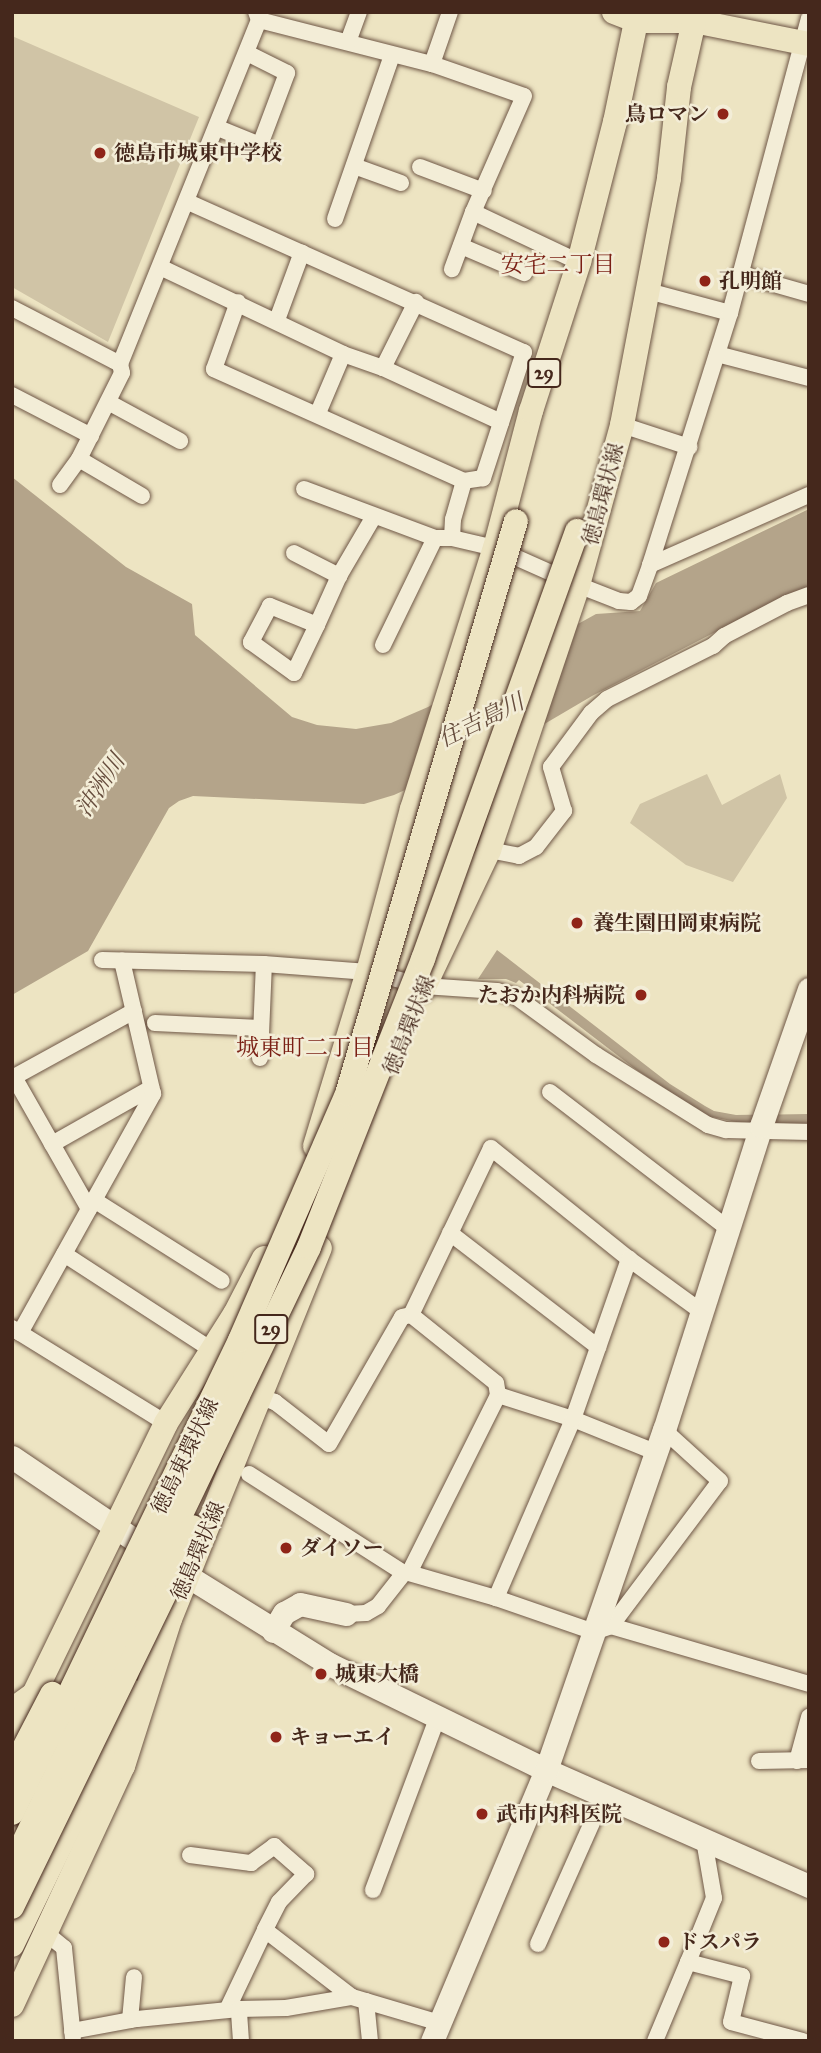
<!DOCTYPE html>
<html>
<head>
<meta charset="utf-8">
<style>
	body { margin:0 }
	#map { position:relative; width:821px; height:2053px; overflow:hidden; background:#ede4c2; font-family:"IM FELL Great Primer","Noto Serif JP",serif }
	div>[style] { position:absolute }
	.green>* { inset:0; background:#d0c4a6 }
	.water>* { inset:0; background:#b4a48a }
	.pier>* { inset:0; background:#ede4c2 }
	.roads { filter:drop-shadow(0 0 2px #6f5746) drop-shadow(0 0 2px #6f5746) }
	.street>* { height:16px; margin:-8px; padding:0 8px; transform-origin:8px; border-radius:8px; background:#f3edd7 }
	.secondary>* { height:23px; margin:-11.5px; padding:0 11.5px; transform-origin:11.5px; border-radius:11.5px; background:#f3edd7 }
	.primary>* { height:24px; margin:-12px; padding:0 12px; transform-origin:12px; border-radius:12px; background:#ede4c2 }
	.bridges { filter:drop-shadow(0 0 2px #45281c) drop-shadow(0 0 2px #45281c) }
	.primary-bridge>* { height:24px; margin:-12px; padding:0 12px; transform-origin:12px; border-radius:12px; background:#ede4c2 }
	.dots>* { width:19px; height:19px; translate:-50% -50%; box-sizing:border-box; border:4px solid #f3edd7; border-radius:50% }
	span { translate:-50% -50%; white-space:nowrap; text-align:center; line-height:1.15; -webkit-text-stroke:5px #f3edd7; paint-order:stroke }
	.shield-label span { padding:2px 5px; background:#f3edd7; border:2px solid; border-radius:5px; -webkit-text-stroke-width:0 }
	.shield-label { font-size:19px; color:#45281c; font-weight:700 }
	.poi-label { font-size:21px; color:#45281c; font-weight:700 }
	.right { translate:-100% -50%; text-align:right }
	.left { translate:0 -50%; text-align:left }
	.street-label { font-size:21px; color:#45281c }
	.neighbourhood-label { font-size:23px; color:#7a1f14 }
	.water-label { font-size:23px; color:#664d3d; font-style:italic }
	.frame { position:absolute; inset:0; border:14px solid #45281c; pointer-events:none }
</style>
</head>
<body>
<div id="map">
	<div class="green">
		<i style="clip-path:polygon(12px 36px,199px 117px,108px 342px,12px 287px)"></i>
		<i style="clip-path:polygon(707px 774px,722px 805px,780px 774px,787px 798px,733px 882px,686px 865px,630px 823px,640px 804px)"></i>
	</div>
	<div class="water">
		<i style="clip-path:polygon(12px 477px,126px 567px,192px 604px,195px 635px,292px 717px,317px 725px,356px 729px,391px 723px,428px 707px,596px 614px,640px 611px,656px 583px,809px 509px,809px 588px,781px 598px,592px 696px,524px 736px,394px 795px,364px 804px,193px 796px,179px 801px,169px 808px,88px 951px,12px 995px)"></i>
		<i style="clip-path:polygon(497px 950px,670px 1084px,705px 1106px,714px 1111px,736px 1115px,809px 1114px,809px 1123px,746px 1124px,707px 1116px,638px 1071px,519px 980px,516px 983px,506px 979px,478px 979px)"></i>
	</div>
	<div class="pier">
		<i style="clip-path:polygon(539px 643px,514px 745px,449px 774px,479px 676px)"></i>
	</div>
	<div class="roads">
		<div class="street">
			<i style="left:256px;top:12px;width:9px;rotate:69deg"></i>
			<i style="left:259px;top:20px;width:179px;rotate:14.3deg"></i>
			<i style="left:450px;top:12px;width:55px;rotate:109.1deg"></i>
			<i style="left:432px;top:64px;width:97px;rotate:19.2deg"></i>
			<i style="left:524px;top:96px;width:127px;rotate:113.7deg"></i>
			<i style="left:473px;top:212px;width:61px;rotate:110.2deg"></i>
			<i style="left:348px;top:42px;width:32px;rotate:-70deg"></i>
			<i style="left:218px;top:128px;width:45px;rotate:22deg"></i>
			<i style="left:260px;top:145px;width:77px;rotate:-69.4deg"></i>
			<i style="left:287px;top:73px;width:45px;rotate:-153.4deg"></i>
			<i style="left:354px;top:166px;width:50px;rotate:19.9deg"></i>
			<i style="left:420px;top:167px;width:68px;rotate:20.6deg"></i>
			<i style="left:188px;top:202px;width:368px;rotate:24.1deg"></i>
			<i style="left:524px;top:352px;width:133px;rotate:108deg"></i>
			<i style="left:483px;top:478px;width:19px;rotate:171deg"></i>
			<i style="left:464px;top:481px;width:274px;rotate:-155.9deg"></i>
			<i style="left:214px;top:369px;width:71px;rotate:-70.3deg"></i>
			<i style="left:473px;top:212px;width:117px;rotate:25.3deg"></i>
			<i style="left:335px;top:219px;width:174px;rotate:-70.8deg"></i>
			<i style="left:461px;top:246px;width:69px;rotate:23.2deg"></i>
			<i style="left:160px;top:267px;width:203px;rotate:25.4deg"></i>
			<i style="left:343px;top:354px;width:42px;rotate:19.3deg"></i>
			<i style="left:383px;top:368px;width:130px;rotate:24.6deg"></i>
			<i style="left:739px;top:274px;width:73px;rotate:15.9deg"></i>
			<i style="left:648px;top:291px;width:85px;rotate:15deg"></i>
			<i style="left:12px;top:308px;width:122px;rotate:27.4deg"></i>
			<i style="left:120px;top:364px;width:371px;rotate:-68deg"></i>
			<i style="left:277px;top:320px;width:72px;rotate:-69.8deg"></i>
			<i style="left:717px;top:354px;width:95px;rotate:14.6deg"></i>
			<i style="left:120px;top:364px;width:9px;rotate:77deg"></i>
			<i style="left:122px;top:373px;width:96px;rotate:116.6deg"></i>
			<i style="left:79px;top:459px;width:73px;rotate:30.4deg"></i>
			<i style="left:383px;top:368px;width:74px;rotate:-63.4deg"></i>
			<i style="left:12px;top:395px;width:89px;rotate:27.4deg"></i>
			<i style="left:108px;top:402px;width:82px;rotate:28.4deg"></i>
			<i style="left:318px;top:413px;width:64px;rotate:-67deg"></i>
			<i style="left:622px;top:425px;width:71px;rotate:18.2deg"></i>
			<i style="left:464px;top:481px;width:40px;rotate:106deg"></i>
			<i style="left:453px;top:519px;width:19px;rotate:93deg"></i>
			<i style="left:452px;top:538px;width:44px;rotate:13.1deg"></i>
			<i style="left:495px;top:548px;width:91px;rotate:24deg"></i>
			<i style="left:578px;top:585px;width:44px;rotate:21.3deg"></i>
			<i style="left:619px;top:601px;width:12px;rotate:5deg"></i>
			<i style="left:631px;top:602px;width:10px;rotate:-37deg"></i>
			<i style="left:639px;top:596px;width:33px;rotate:-70deg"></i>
			<i style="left:650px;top:565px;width:174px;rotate:-23.8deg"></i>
			<i style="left:60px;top:485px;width:32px;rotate:-54deg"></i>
			<i style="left:304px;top:489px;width:140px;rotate:20.5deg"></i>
			<i style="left:435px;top:538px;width:17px"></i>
			<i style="left:294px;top:553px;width:51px;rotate:27.1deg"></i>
			<i style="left:650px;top:565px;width:264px;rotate:-72.4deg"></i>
			<i style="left:730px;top:313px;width:305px;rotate:-75deg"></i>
			<i style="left:317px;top:625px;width:51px;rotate:-158deg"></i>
			<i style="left:270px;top:606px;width:41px;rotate:117.8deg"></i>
			<i style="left:251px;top:642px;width:53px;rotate:35.8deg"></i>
			<i style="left:294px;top:673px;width:53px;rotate:-64.4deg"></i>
			<i style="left:317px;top:625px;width:54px;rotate:-65.8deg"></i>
			<i style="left:339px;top:576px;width:69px;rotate:-59.7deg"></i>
			<i style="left:383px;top:645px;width:119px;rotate:-64.1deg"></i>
			<i style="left:489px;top:850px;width:31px;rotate:11deg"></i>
			<i style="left:519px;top:856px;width:19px;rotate:-28deg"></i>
			<i style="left:536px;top:847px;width:46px;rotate:-52.1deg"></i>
			<i style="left:564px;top:811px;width:46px;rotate:-106.5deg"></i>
			<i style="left:551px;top:767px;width:67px;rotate:-53.5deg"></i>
			<i style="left:591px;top:713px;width:21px;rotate:-41deg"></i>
			<i style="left:607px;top:699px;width:119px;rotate:-26.6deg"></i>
			<i style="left:713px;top:646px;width:15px;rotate:-42deg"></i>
			<i style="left:724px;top:636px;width:71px;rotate:-27.6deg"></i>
			<i style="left:787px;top:603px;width:23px;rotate:-20deg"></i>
			<i style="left:102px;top:960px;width:162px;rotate:1.4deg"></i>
			<i style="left:264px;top:964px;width:104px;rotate:4.4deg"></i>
			<i style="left:368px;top:972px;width:58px;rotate:14deg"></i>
			<i style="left:424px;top:986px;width:73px;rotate:3.9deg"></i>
			<i style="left:497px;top:991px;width:19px;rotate:16deg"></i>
			<i style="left:515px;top:996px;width:100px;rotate:36.1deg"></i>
			<i style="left:596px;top:1055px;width:132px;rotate:32deg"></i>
			<i style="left:708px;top:1125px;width:19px;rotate:16deg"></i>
			<i style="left:726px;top:1130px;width:83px;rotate:1.4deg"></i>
			<i style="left:155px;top:1023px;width:105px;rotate:2.7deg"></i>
			<i style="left:260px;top:1058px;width:94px;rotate:-87.6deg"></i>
			<i style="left:550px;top:1092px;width:227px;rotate:37.5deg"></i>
			<i style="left:52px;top:1144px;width:114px;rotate:-29.5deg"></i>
			<i style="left:94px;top:1200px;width:151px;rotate:32.3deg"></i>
			<i style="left:89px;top:1209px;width:152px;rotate:-119.6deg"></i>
			<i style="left:14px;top:1077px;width:137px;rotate:-28.8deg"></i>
			<i style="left:450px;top:1233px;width:187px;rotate:37.6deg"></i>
			<i style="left:64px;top:1254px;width:176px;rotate:33deg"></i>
			<i style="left:12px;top:1328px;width:181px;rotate:31.7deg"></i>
			<i style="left:20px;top:1333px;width:274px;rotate:-60.9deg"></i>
			<i style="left:153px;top:1094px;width:137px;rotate:-103.1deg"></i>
			<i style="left:261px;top:1397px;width:15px;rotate:20deg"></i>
			<i style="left:275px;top:1402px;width:68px;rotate:37.9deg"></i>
			<i style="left:329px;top:1444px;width:146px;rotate:-60.1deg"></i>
			<i style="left:402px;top:1317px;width:9px;rotate:-13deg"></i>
			<i style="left:655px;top:1452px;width:88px;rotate:-158.1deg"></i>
			<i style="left:573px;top:1419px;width:79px;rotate:-162.3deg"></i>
			<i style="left:498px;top:1395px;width:12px;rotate:-99deg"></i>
			<i style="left:496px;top:1383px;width:109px;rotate:-141.3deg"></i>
			<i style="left:411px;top:1315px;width:185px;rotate:-64.4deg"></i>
			<i style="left:491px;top:1148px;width:177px;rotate:38.8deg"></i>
			<i style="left:629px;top:1259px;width:90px;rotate:36deg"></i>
			<i style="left:249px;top:1474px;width:184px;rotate:32.6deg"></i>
			<i style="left:409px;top:1573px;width:199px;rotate:-63.4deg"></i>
			<i style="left:496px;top:1598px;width:195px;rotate:-66.7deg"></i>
			<i style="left:573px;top:1419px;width:170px;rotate:-70.7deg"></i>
			<i style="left:346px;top:1614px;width:20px;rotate:-3deg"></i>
			<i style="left:366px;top:1613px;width:14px;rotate:-30deg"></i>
			<i style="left:378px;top:1606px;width:42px;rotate:-51.8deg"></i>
			<i style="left:404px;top:1573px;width:5px"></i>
			<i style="left:409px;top:1573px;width:91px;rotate:16deg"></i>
			<i style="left:496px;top:1598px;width:104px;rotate:19.1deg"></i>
			<i style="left:594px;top:1632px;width:18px;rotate:-19deg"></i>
			<i style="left:611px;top:1626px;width:206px;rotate:16.3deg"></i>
			<i style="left:611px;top:1626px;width:181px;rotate:-53.1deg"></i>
			<i style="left:720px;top:1481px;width:76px;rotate:-137.7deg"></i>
			<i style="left:759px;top:1761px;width:50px;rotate:-1.1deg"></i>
			<i style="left:797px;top:1761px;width:46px;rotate:-74.7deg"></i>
			<i style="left:704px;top:1840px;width:59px;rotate:80.2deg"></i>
			<i style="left:714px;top:1898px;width:69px;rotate:112.1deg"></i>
			<i style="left:688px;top:1962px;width:56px;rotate:14.5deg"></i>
			<i style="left:742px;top:1976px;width:47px;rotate:103.4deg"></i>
			<i style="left:731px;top:2022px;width:74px;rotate:14.8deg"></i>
			<i style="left:190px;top:1855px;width:62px;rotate:7.5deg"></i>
			<i style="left:251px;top:1863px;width:29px;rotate:-36deg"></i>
			<i style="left:274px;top:1846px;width:43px;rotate:41.2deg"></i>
			<i style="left:306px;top:1874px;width:39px;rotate:134deg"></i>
			<i style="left:279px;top:1902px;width:31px;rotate:117deg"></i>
			<i style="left:265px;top:1930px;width:110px;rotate:37.6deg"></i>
			<i style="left:352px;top:1997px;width:92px;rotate:16.5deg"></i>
			<i style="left:373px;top:1890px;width:183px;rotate:-69.5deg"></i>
			<i style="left:47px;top:1934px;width:22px;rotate:39deg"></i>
			<i style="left:64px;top:1948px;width:90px;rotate:84.3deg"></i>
			<i style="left:538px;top:1944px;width:162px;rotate:-66deg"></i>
			<i style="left:366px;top:2001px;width:40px;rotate:84.3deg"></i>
			<i style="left:227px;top:2010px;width:89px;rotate:-64.6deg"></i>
			<i style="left:130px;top:2020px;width:43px;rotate:-84.7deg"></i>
			<i style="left:72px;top:2031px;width:66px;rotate:-10.5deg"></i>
			<i style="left:137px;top:2019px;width:102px;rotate:-5.6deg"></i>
			<i style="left:241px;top:2041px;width:32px;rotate:-94deg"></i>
			<i style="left:239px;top:2009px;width:47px;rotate:-1.2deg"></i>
			<i style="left:286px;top:2008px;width:67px;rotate:-9.5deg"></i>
			<i style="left:655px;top:2041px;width:86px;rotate:-67.3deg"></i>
		</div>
		<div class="secondary">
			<i style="left:12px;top:1457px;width:214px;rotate:34.1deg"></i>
			<i style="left:189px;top:1577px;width:167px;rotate:31.8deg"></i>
			<i style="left:331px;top:1665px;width:239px;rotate:26deg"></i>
			<i style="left:546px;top:1770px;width:287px;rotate:23.8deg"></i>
			<i style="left:273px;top:1631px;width:21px;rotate:-59deg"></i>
			<i style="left:284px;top:1613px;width:18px;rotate:-29deg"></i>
			<i style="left:300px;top:1604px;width:47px;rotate:12.3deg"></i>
			<i style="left:432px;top:2041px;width:294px;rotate:-67.2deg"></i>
			<i style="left:546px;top:1770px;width:360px;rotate:-70.9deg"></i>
			<i style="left:664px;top:1430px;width:319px;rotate:-72.3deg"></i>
			<i style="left:761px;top:1126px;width:145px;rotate:-70.7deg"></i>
		</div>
		<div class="primary">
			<i style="left:614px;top:12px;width:25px;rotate:21deg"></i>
			<i style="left:637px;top:21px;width:53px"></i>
			<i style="left:673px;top:12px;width:23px;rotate:23deg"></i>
			<i style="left:694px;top:21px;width:117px;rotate:11.3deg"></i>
			<i style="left:423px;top:989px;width:154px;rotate:-64.6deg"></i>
			<i style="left:489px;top:850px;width:280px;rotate:-71.4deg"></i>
			<i style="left:578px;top:585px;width:166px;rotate:-74.6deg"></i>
			<i style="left:622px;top:425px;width:251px;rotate:-79.2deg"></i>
			<i style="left:669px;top:178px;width:92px;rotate:-83.7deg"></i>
			<i style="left:679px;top:87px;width:77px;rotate:-77.2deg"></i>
			<i style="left:315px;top:1146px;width:182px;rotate:-73.1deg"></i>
			<i style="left:368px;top:972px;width:169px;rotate:-74.9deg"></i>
			<i style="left:412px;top:809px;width:274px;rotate:-72.4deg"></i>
			<i style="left:495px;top:548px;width:142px;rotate:-75.3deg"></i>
			<i style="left:531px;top:411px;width:157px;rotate:-72.1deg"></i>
			<i style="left:579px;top:262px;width:145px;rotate:-75.6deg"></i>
			<i style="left:615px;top:122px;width:112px;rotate:-78.2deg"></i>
			<i style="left:12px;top:1710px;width:27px;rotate:-36deg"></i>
			<i style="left:34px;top:1694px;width:301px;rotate:-64deg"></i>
			<i style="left:166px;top:1423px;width:129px;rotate:-57.7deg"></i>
			<i style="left:235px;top:1314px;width:63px;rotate:-62.6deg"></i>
			<i style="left:12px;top:1734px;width:37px;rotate:-64deg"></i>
			<i style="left:12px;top:1945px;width:281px;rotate:-64.1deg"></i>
			<i style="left:12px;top:2005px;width:264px;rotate:-65.1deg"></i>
			<i style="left:123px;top:1766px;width:154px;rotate:-72.3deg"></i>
			<i style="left:170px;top:1619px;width:400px;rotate:-68deg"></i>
		</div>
	</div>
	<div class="bridges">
		<div class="primary-bridge">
			<i style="left:12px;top:1771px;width:87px;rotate:-62.5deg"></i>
			<i style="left:12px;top:1813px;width:525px;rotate:-64.26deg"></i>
			<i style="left:240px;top:1340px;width:268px;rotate:-66.5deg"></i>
			<i style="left:347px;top:1094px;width:597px;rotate:-73.57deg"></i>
			<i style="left:12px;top:1867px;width:687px;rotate:-64.4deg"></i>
			<i style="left:309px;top:1247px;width:310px;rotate:-68.4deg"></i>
			<i style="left:423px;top:959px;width:455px;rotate:-70.2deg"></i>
			<i style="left:12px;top:1907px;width:354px;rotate:-64deg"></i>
			<i style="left:167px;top:1589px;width:67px;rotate:-67.2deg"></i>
		</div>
	</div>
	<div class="dots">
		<i style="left:723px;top:114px;background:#8f2418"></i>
		<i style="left:100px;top:153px;background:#8f2418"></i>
		<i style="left:705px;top:281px;background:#8f2418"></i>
		<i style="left:577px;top:923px;background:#8f2418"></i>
		<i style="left:641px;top:995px;background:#8f2418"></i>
		<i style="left:286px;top:1548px;background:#8f2418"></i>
		<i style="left:321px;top:1674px;background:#8f2418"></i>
		<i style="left:276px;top:1737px;background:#8f2418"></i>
		<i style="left:482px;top:1814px;background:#8f2418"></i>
		<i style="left:664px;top:1942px;background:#8f2418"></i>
	</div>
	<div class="shield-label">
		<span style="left:544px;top:373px">29</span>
		<span style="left:271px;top:1329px">29</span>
	</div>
	<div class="poi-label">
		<span class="right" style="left:709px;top:114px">鳥ロマン</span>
		<span class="left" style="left:114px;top:153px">徳島市城東中学校</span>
		<span class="left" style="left:719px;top:281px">孔明館</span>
		<span class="left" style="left:593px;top:923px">養生園田岡東病院</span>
		<span class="right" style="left:625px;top:995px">たおか内科病院</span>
		<span class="left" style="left:300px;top:1548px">ダイソー</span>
		<span class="left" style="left:335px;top:1674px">城東大橋</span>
		<span class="left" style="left:290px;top:1737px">キョーエイ</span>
		<span class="left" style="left:496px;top:1814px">武市内科医院</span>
		<span class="left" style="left:678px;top:1942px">ドスパラ</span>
	</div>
	<div class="street-label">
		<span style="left:603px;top:494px;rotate:-75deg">徳島環状線</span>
		<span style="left:409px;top:1025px;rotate:-68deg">徳島環状線</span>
		<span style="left:185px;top:1456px;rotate:-64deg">徳島東環状線</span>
		<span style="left:198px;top:1551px;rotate:-67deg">徳島環状線</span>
	</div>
	<div class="neighbourhood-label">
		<span style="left:558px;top:264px">安宅二丁目</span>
		<span style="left:305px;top:1047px">城東町二丁目</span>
	</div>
	<div class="water-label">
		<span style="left:481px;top:720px;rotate:-26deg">住吉島川</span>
		<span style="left:100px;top:785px;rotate:-57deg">沖洲川</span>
	</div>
	<div class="frame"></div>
</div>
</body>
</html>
